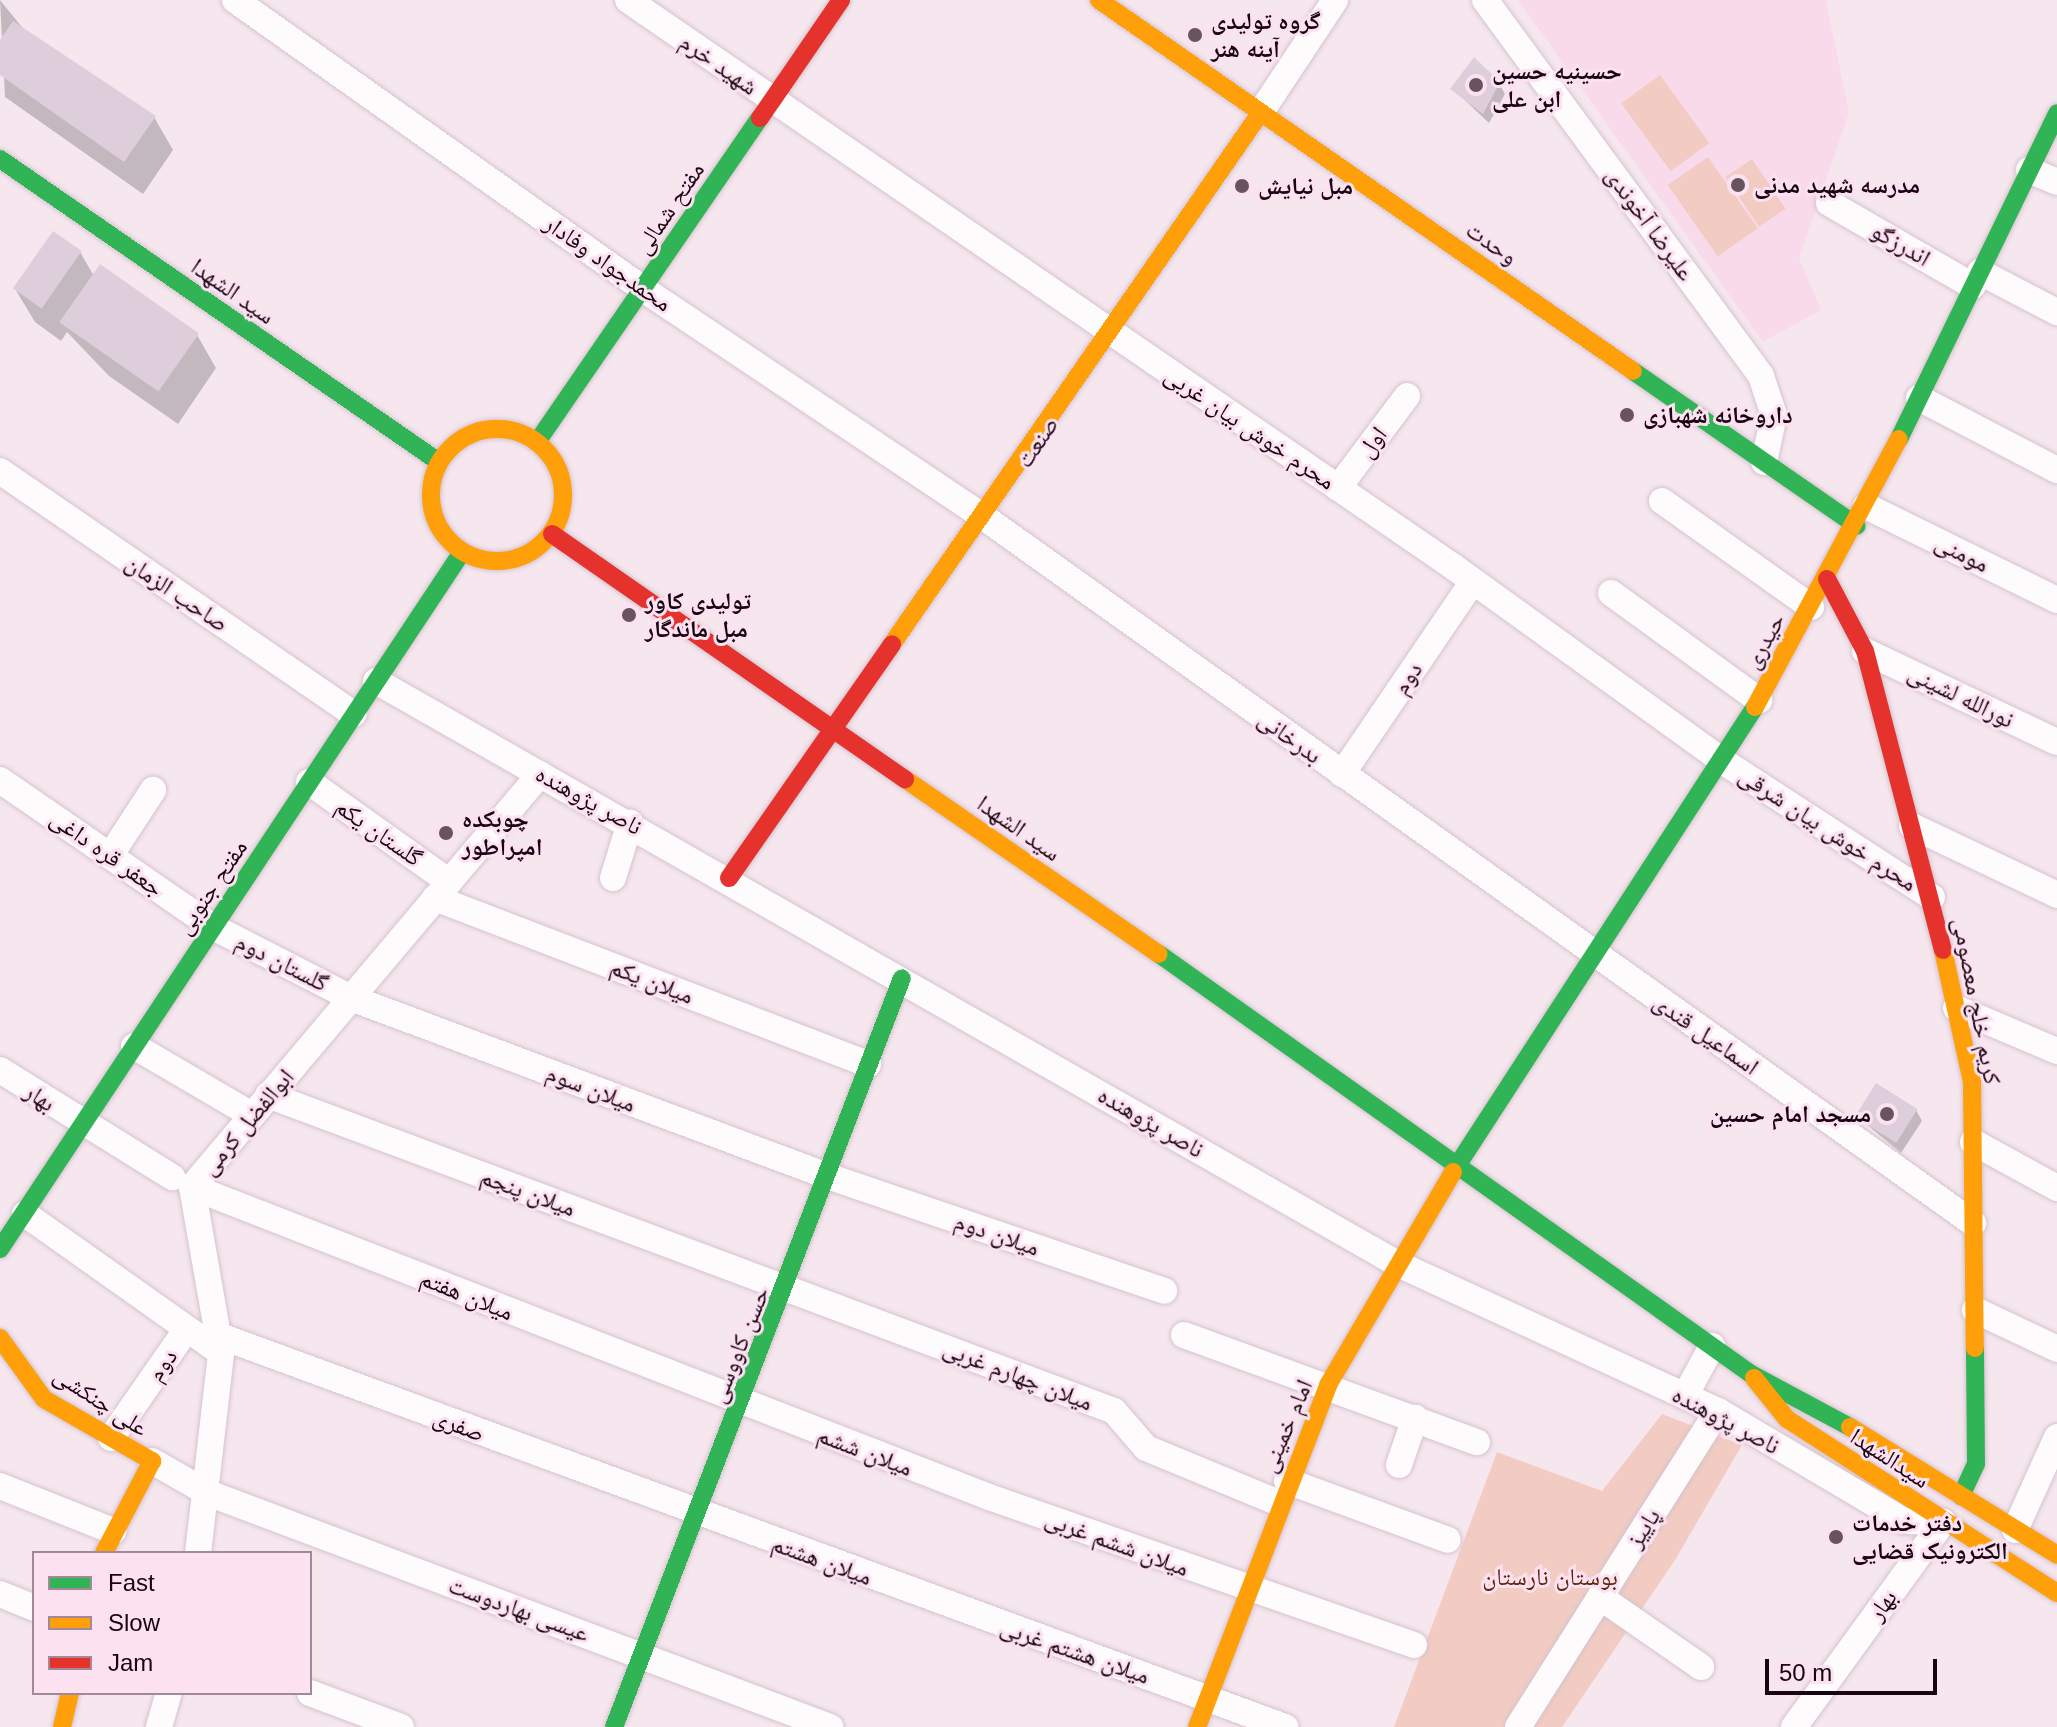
<!DOCTYPE html>
<html>
<head>
<meta charset="utf-8">
<style>
	body { margin:0 }
	#map { position:relative; width:2057px; height:1727px; overflow:hidden; background:#f6e7ef; font-family:Helvetica,"Noto Naskh Arabic",sans-serif }
	div>[style] { position:absolute }
	.built>* { inset:0; background:#f9daeb }
	.green>* { inset:0; background:#f2ccc2; transform-origin:0 0 }
	.shadow>* { inset:0; background:#0003 }
	.building>* { inset:0; background:#decedb; transform-origin:0 0 }
	.roads { filter:drop-shadow(0 0 2px #d6c3ce) drop-shadow(0 0 2px #d6c3ce) }
	.street>* { height:26px; margin:-13px; padding:0 13px; transform-origin:13px; border-radius:13px; background:#fefbfd }
	.fast>* { height:18px; margin:-9px; padding:0 9px; transform-origin:9px; border-radius:9px; background:#30b455 }
	.slow>* { height:18px; margin:-9px; padding:0 9px; transform-origin:9px; border-radius:9px; background:#ff9f0a }
	.slow>.ring { margin:-9px; padding:0; box-sizing:content-box; background:none; border:18px solid #ff9f0a; border-radius:50% }
	.jam>* { height:18px; margin:-9px; padding:0 9px; transform-origin:9px; border-radius:9px; background:#e5322d }
	.dots>* { width:22px; height:22px; translate:-50% -50%; box-sizing:border-box; border:4px solid #fce1f0; border-radius:50% }
	span { translate:-50% -50%; white-space:nowrap; text-align:center; line-height:1.15; -webkit-text-stroke:6px #fce1f0; paint-order:stroke }
	.poi-label { font-size:24px; color:#1a0512; font-weight:700 }
	.left { translate:0 -50%; text-align:left }
	.right { translate:-100% -50%; text-align:right }
	.street-label { font-size:24px; color:#1a0512 }
	.park-label { font-size:24px; color:#5f270b }
	.legend { position:absolute; left:32px; top:1551px; width:280px; height:144px; box-sizing:border-box; background:#fce1f0; border:2px solid #a28997; margin:0; padding:10px 14px; list-style:none; font-size:24px; color:#1a0512 }
	.legend li { display:flex; align-items:center; gap:16px; height:40px }
	.legend b { width:40px; border:2px solid #a28997 }
	.scale { position:absolute; left:1765px; top:1659px; width:172px; height:36px; box-sizing:border-box; border:4px solid #1a0512; border-top:0; padding-left:10px; font-size:24px; line-height:28px; white-space:nowrap; color:#1a0512; -webkit-text-stroke:6px #fce1f0; paint-order:stroke }
</style>
</head>
<body>
<div id="map">
	<div class="built">
		<i style="clip-path:polygon(1518px 0,1826px 0,1849px 113px,1799px 258px,1821px 310px,1763px 342px)"></i>
	</div>
	<div class="green">
		<i style="left:1660px;top:75px;width:84px;height:48px;rotate:54deg"></i>
		<i style="left:1708px;top:157px;width:87px;height:49px;rotate:55deg"></i>
		<i style="left:1752px;top:159px;width:60px;height:32px;rotate:56deg"></i>
		<i style="clip-path:polygon(1662px 1414px,1742px 1445px,1675px 1560px,1562px 1727px,1394px 1727px,1497px 1452px,1602px 1491px)"></i>
	</div>
	<div class="shadow">
		<i style="clip-path:polygon(0 0,25px 31px,154px 117px,173px 150px,143px 194px,5px 97px)"></i>
		<i style="clip-path:polygon(1499px 83px,1505px 94px,1489px 123px,1453px 89px)"></i>
		<i style="clip-path:polygon(80px 252px,94px 276px,197px 335px,216px 368px,178px 424px,109px 376px,67px 332px,61px 341px,35px 322px,15px 289px)"></i>
		<i style="clip-path:polygon(1916px 1110px,1922px 1121px,1901px 1153px,1859px 1118px)"></i>
	</div>
	<div class="building">
		<i style="clip-path:polygon(13px 21px,156px 116px,124px 162px,0 75px,0 40px)"></i>
		<i style="clip-path:polygon(1474px 57px,1500px 82px,1483px 114px,1450px 89px)"></i>
		<i style="left:53px;top:231px;width:35px;height:70px;rotate:35deg"></i>
		<i style="left:100px;top:264px;width:121px;height:71px;rotate:35deg"></i>
		<i style="left:1876px;top:1083px;width:49px;height:40px;rotate:32deg"></i>
	</div>
	<div class="roads">
		<div class="street">
			<i style="left:235px;top:0;width:500px;rotate:35.3deg"></i>
			<i style="left:643px;top:289px;width:412px;rotate:33.8deg"></i>
			<i style="left:985px;top:518px;width:1214px;rotate:35.51deg"></i>
			<i style="left:628px;top:0;width:1003px;rotate:34.48deg"></i>
			<i style="left:1455px;top:568px;width:332px;rotate:35.8deg"></i>
			<i style="left:1724px;top:762px;width:248px;rotate:33deg"></i>
			<i style="left:1485px;top:0;width:466px;rotate:53.7deg"></i>
			<i style="left:1761px;top:376px;width:41px;rotate:71.6deg"></i>
			<i style="left:1774px;top:415px;width:48px;rotate:102deg"></i>
			<i style="left:1261px;top:112px;width:134px;rotate:-56.5deg"></i>
			<i style="left:2029px;top:170px;width:30px;rotate:23deg"></i>
			<i style="left:1829px;top:203px;width:166px;rotate:30deg"></i>
			<i style="left:1980px;top:272px;width:87px;rotate:27.5deg"></i>
			<i style="left:1919px;top:398px;width:156px;rotate:27.6deg"></i>
			<i style="left:0;top:471px;width:429px;rotate:34.5deg"></i>
			<i style="left:1338px;top:488px;width:115px;rotate:-53.1deg"></i>
			<i style="left:1662px;top:501px;width:183px;rotate:35.4deg"></i>
			<i style="left:1866px;top:506px;width:213px;rotate:26.2deg"></i>
			<i style="left:1611px;top:593px;width:183px;rotate:35.9deg"></i>
			<i style="left:1865px;top:651px;width:212px;rotate:25.4deg"></i>
			<i style="left:376px;top:681px;width:1174px;rotate:29.71deg"></i>
			<i style="left:1396px;top:1263px;width:354px;rotate:24.7deg"></i>
			<i style="left:1718px;top:1411px;width:216px;rotate:30.6deg"></i>
			<i style="left:1904px;top:1521px;width:39px;rotate:1deg"></i>
			<i style="left:1342px;top:774px;width:233px;rotate:-55.8deg"></i>
			<i style="left:0;top:780px;width:259px;rotate:34.6deg"></i>
			<i style="left:213px;top:927px;width:155px;rotate:27.2deg"></i>
			<i style="left:351px;top:998px;width:511px;rotate:20.49deg"></i>
			<i style="left:830px;top:1177px;width:353px;rotate:18.8deg"></i>
			<i style="left:309px;top:782px;width:172px;rotate:35.5deg"></i>
			<i style="left:1912px;top:826px;width:161px;rotate:25.4deg"></i>
			<i style="left:110px;top:856px;width:79px;rotate:-56.9deg"></i>
			<i style="left:613px;top:878px;width:58px;rotate:-72.8deg"></i>
			<i style="left:435px;top:898px;width:464px;rotate:21deg"></i>
			<i style="left:1956px;top:1008px;width:110px;rotate:23.1deg"></i>
			<i style="left:134px;top:1046px;width:134px;rotate:30.4deg"></i>
			<i style="left:0;top:1070px;width:203px;rotate:31.9deg"></i>
			<i style="left:268px;top:1095px;width:903px;rotate:20.48deg"></i>
			<i style="left:1114px;top:1411px;width:49px;rotate:49.1deg"></i>
			<i style="left:1146px;top:1448px;width:144px;rotate:22.5deg"></i>
			<i style="left:1973px;top:1142px;width:96px;rotate:28.7deg"></i>
			<i style="left:192px;top:1187px;width:855px;rotate:21.25deg"></i>
			<i style="left:989px;top:1497px;width:450px;rotate:19.2deg"></i>
			<i style="left:25px;top:1214px;width:240px;rotate:35.3deg"></i>
			<i style="left:1975px;top:1310px;width:91px;rotate:25.4deg"></i>
			<i style="left:1184px;top:1335px;width:312px;rotate:20.1deg"></i>
			<i style="left:220px;top:1336px;width:1135px;rotate:20.16deg"></i>
			<i style="left:1685px;top:1396px;width:57px;rotate:-61.6deg"></i>
			<i style="left:111px;top:1438px;width:131px;rotate:-55.2deg"></i>
			<i style="left:152px;top:1461px;width:64px;rotate:29.7deg"></i>
			<i style="left:208px;top:1493px;width:665px;rotate:20.62deg"></i>
			<i style="left:1399px;top:1465px;width:50px;rotate:-71.2deg"></i>
			<i style="left:1287px;top:1481px;width:171px;rotate:20.1deg"></i>
			<i style="left:0;top:1486px;width:122px;rotate:21.7deg"></i>
			<i style="left:2015px;top:1530px;width:102px;rotate:-65.7deg"></i>
			<i style="left:198px;top:1553px;width:201px;rotate:-83.4deg"></i>
			<i style="left:221px;top:1353px;width:169px;rotate:-99.9deg"></i>
			<i style="left:192px;top:1187px;width:540px;rotate:-49.88deg"></i>
			<i style="left:0;top:1594px;width:37px;rotate:22deg"></i>
			<i style="left:1600px;top:1597px;width:123px;rotate:34.7deg"></i>
			<i style="left:310px;top:1693px;width:97px;rotate:20.5deg"></i>
			<i style="left:159px;top:1727px;width:35px;rotate:-74deg"></i>
			<i style="left:1518px;top:1727px;width:374px;rotate:-57.7deg"></i>
			<i style="left:1794px;top:1727px;width:253px;rotate:-54deg"></i>
		</div>
		<div class="fast">
			<i style="left:0;top:159px;width:533px;rotate:34.61deg"></i>
			<i style="left:1633px;top:371px;width:272px;rotate:34.7deg"></i>
			<i style="left:1899px;top:439px;width:362px;rotate:-64.1deg"></i>
			<i style="left:537px;top:442px;width:393px;rotate:-55.5deg"></i>
			<i style="left:1159px;top:954px;width:726px;rotate:35.35deg"></i>
			<i style="left:1751px;top:1374px;width:112px;rotate:28.2deg"></i>
			<i style="left:1453px;top:1172px;width:554px;rotate:-57deg"></i>
			<i style="left:0;top:1249px;width:836px;rotate:-56.46deg"></i>
			<i style="left:1961px;top:1496px;width:35px;rotate:-65deg"></i>
			<i style="left:1976px;top:1464px;width:116px;rotate:-90.5deg"></i>
			<i style="left:614px;top:1727px;width:802px;rotate:-68.97deg"></i>
		</div>
		<div class="slow">
			<i style="left:1099px;top:0;width:650px;rotate:34.79deg"></i>
			<i class="ring" style="left:431px;top:429px;width:114px;height:114px"></i>
			<i style="left:892px;top:644px;width:647px;rotate:-55.25deg"></i>
			<i style="left:1755px;top:707px;width:304px;rotate:-61.8deg"></i>
			<i style="left:905px;top:779px;width:308px;rotate:34.6deg"></i>
			<i style="left:1943px;top:950px;width:135px;rotate:77.6deg"></i>
			<i style="left:1972px;top:1082px;width:266px;rotate:89.4deg"></i>
			<i style="left:0;top:1338px;width:75px;rotate:54.2deg"></i>
			<i style="left:44px;top:1399px;width:125px;rotate:29.9deg"></i>
			<i style="left:152px;top:1461px;width:104px;rotate:117.6deg"></i>
			<i style="left:1754px;top:1378px;width:53px;rotate:51.2deg"></i>
			<i style="left:1787px;top:1419px;width:321px;rotate:32.8deg"></i>
			<i style="left:1850px;top:1427px;width:243px;rotate:31.7deg"></i>
			<i style="left:62px;top:1727px;width:35px;rotate:-77deg"></i>
			<i style="left:1197px;top:1727px;width:366px;rotate:-69deg"></i>
			<i style="left:1328px;top:1385px;width:247px;rotate:-59.6deg"></i>
		</div>
		<div class="jam">
			<i style="left:760px;top:118px;width:143px;rotate:-55.5deg"></i>
			<i style="left:552px;top:534px;width:430px;rotate:34.8deg"></i>
			<i style="left:1827px;top:579px;width:81px;rotate:62.2deg"></i>
			<i style="left:1865px;top:651px;width:309px;rotate:75.4deg"></i>
			<i style="left:729px;top:878px;width:285px;rotate:-55.1deg"></i>
		</div>
	</div>
	<div class="dots">
		<i style="left:1195px;top:35px;background:#67545f"></i>
		<i style="left:1476px;top:85px;background:#67545f"></i>
		<i style="left:1738px;top:185px;background:#67545f"></i>
		<i style="left:1242px;top:186px;background:#67545f"></i>
		<i style="left:1627px;top:415px;background:#67545f"></i>
		<i style="left:629px;top:615px;background:#67545f"></i>
		<i style="left:446px;top:833px;background:#67545f"></i>
		<i style="left:1887px;top:1114px;background:#67545f"></i>
		<i style="left:1836px;top:1537px;background:#67545f"></i>
	</div>
	<div class="poi-label">
		<span class="left" style="left:1211px;top:35px">گروه تولیدی<br>آینه هنر</span>
		<span class="left" style="left:1492px;top:85px">حسینیه حسین<br>ابن علی</span>
		<span class="left" style="left:1754px;top:185px">مدرسه شهید مدنی</span>
		<span class="left" style="left:1258px;top:186px">مبل نیایش</span>
		<span class="left" style="left:1643px;top:415px">داروخانه شهبازی</span>
		<span class="left" style="left:645px;top:615px">تولیدی کاور<br>مبل ماندگار</span>
		<span class="left" style="left:462px;top:833px">چوبکده<br>امپراطور</span>
		<span class="right" style="left:1871px;top:1114px">مسجد امام حسین</span>
		<span class="left" style="left:1852px;top:1537px">دفتر خدمات<br>الکترونیک قضایی</span>
	</div>
	<div class="street-label">
		<span style="left:719px;top:64px;rotate:35deg">شهید خرم</span>
		<span style="left:669px;top:208px;rotate:-56deg">مفتح شمالی</span>
		<span style="left:1650px;top:224px;rotate:54deg">علیرضا آخوندی</span>
		<span style="left:1492px;top:243px;rotate:35deg">وحدت</span>
		<span style="left:1901px;top:244px;rotate:30deg">اندرزگو</span>
		<span style="left:608px;top:263px;rotate:35deg">محمدجواد وفادار</span>
		<span style="left:233px;top:291px;rotate:35deg">سید الشهدا</span>
		<span style="left:1250px;top:428px;rotate:34deg">محرم خوش بیان غربی</span>
		<span style="left:1037px;top:442px;rotate:-56deg">صنعت</span>
		<span style="left:1372px;top:442px;rotate:-53deg">اول</span>
		<span style="left:1962px;top:553px;rotate:26deg">مومنی</span>
		<span style="left:177px;top:593px;rotate:34deg">صاحب الزمان</span>
		<span style="left:1764px;top:641px;rotate:-61deg">حیدری</span>
		<span style="left:1407px;top:678px;rotate:-56deg">دوم</span>
		<span style="left:1961px;top:696px;rotate:26deg">نورالله لشینی</span>
		<span style="left:1290px;top:737px;rotate:36deg">بدرخانی</span>
		<span style="left:589px;top:800px;rotate:29deg">ناصر پژوهنده</span>
		<span style="left:1019px;top:828px;rotate:35deg">سید الشهدا</span>
		<span style="left:1828px;top:829px;rotate:33deg">محرم خوش بیان شرقی</span>
		<span style="left:379px;top:832px;rotate:35deg">گلستان یکم</span>
		<span style="left:107px;top:853px;rotate:35deg">جعفر قره داغی</span>
		<span style="left:211px;top:887px;rotate:-56deg">مفتح جنوبی</span>
		<span style="left:282px;top:962px;rotate:27deg">گلستان دوم</span>
		<span style="left:652px;top:981px;rotate:21deg">میلان یکم</span>
		<span style="left:1977px;top:1001px;rotate:79deg">کریم خلج معصومی</span>
		<span style="left:1706px;top:1034px;rotate:35deg">اسماعیل قندی</span>
		<span style="left:591px;top:1088px;rotate:21deg">میلان سوم</span>
		<span style="left:40px;top:1097px;rotate:34deg">بهار</span>
		<span style="left:247px;top:1122px;rotate:-50deg">ابوالفضل کرمی</span>
		<span style="left:1151px;top:1122px;rotate:30deg">ناصر پژوهنده</span>
		<span style="left:528px;top:1192px;rotate:20deg">میلان پنجم</span>
		<span style="left:997px;top:1234px;rotate:19deg">میلان دوم</span>
		<span style="left:467px;top:1295px;rotate:22deg">میلان هفتم</span>
		<span style="left:739px;top:1345px;rotate:-68deg">حسن کاووسی</span>
		<span style="left:162px;top:1365px;rotate:-55deg">دوم</span>
		<span style="left:1018px;top:1375px;rotate:21deg">میلان چهارم غربی</span>
		<span style="left:101px;top:1401px;rotate:33deg">علی چنکشی</span>
		<span style="left:1726px;top:1420px;rotate:28deg">ناصر پژوهنده</span>
		<span style="left:459px;top:1425px;rotate:21deg">صفری</span>
		<span style="left:1286px;top:1426px;rotate:-67deg">امام خمینی</span>
		<span style="left:865px;top:1451px;rotate:21deg">میلان ششم</span>
		<span style="left:1890px;top:1458px;rotate:33deg">سیدالشهدا</span>
		<span style="left:1643px;top:1528px;rotate:-57deg">پاییز</span>
		<span style="left:1117px;top:1543px;rotate:20deg">میلان ششم غربی</span>
		<span style="left:822px;top:1560px;rotate:20deg">میلان هشتم</span>
		<span style="left:1882px;top:1605px;rotate:-54deg">بهار</span>
		<span style="left:519px;top:1609px;rotate:20deg">عیسی بهاردوست</span>
		<span style="left:1075px;top:1651px;rotate:19deg">میلان هشتم غربی</span>
	</div>
	<div class="park-label">
		<span style="left:1550px;top:1577px">بوستان نارستان</span>
	</div>
	<ul class="legend">
	<li><b style="height:10px;background:#30b455"></b>Fast</li>
	<li><b style="height:10px;background:#ff9f0a"></b>Slow</li>
	<li><b style="height:10px;background:#e5322d"></b>Jam</li>
	</ul>
	<div class="scale">50 m</div>
</div>
</body>
</html>
